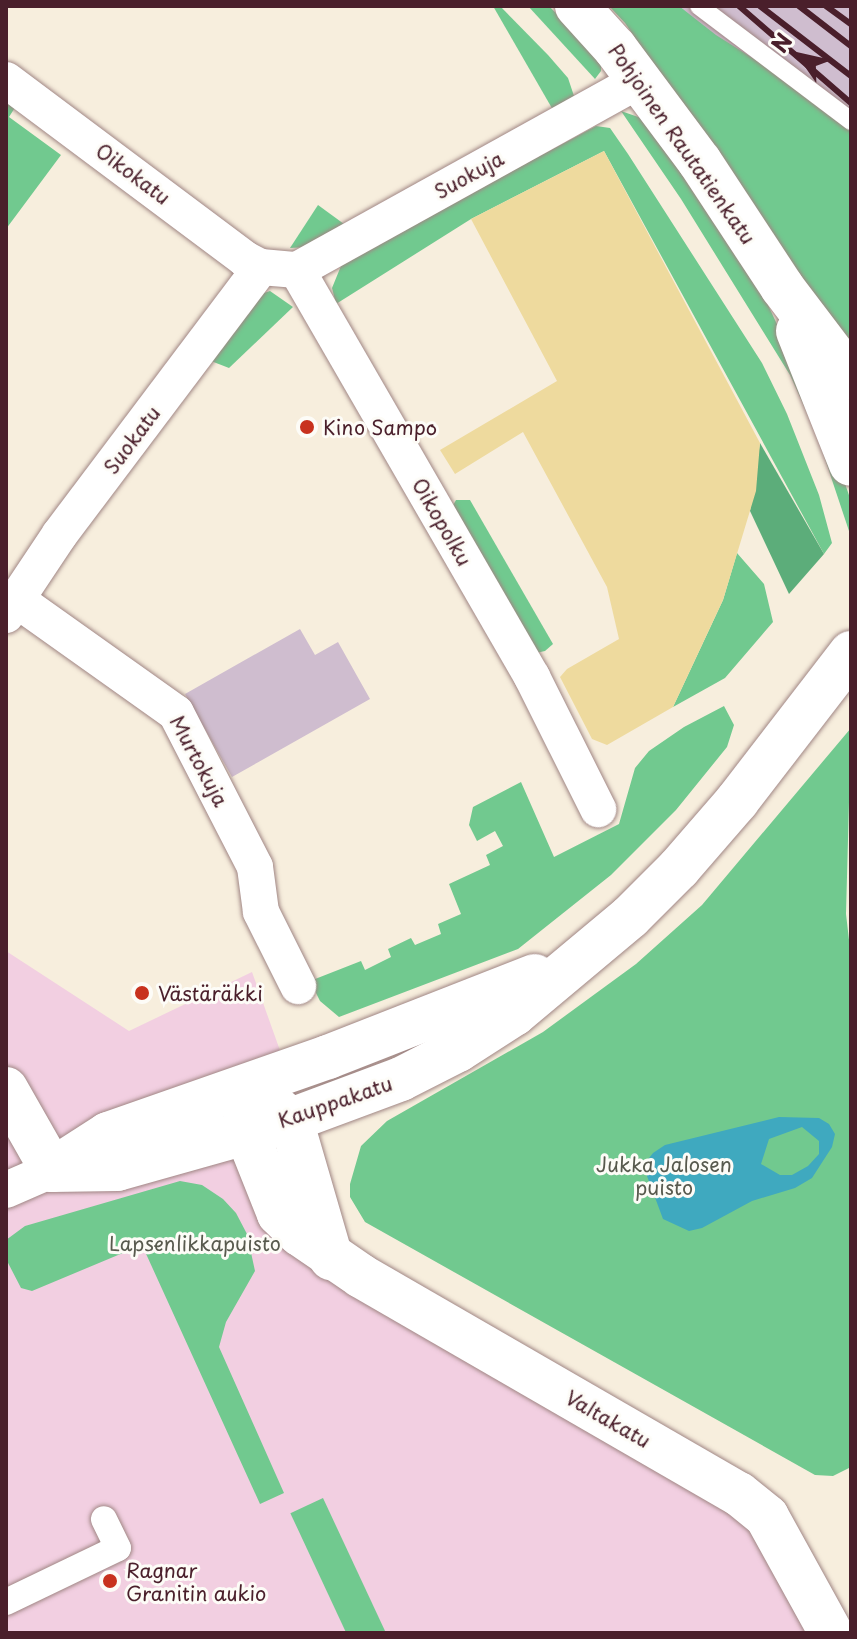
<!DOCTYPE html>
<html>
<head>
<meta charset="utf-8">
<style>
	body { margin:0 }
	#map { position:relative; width:857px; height:1639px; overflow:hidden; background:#f7eedd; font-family:"Playpen Sans",sans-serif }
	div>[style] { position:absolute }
	.built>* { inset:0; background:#f2cfe1 }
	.industrial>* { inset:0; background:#cfbdcf }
	.green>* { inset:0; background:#71c98f; transform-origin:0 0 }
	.forest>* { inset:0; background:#5cad7a }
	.sand>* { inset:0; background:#eeda9e }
	.water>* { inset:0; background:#3fa9bf }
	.roads { filter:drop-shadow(0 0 2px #a08684) drop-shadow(0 0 2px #a08684) }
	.service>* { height:18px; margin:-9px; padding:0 9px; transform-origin:9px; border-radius:9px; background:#fff }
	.pedestrian>* { height:26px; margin:-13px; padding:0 13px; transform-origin:13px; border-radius:13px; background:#fff }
	.minor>* { height:36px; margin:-18px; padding:0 18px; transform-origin:18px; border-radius:18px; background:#fff }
	.tertiary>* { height:44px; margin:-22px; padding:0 22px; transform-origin:22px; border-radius:22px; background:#fff }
	.rail>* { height:6px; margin:-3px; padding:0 3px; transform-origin:3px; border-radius:3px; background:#4a1f2b }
	.dots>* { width:22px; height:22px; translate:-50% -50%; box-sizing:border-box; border:4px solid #fdfcf7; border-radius:50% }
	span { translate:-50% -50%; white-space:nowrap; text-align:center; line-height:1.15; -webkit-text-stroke:6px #fdfcf7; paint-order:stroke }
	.street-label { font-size:20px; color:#4a1f2b }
	.poi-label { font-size:20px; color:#4a1f2b }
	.left { translate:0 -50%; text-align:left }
	.park-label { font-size:20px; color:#585a4e }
	.frame { position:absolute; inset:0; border:8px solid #4a1f2b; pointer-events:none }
	.north { position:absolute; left:761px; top:16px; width:80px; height:80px; -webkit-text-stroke:6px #fdfcf7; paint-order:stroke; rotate:304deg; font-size:22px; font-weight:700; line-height:32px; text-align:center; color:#4a1f2b }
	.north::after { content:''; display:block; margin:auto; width:28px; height:36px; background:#4a1f2b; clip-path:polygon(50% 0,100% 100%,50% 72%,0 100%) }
</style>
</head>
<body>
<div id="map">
	<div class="built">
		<i style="clip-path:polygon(6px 951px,129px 1031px,252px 972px,353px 1255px,739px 1494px,851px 1633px,6px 1633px)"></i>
	</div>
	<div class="industrial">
		<i style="clip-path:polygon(642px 6px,851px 6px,851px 157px)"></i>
		<i style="clip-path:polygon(300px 629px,315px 655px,338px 642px,370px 699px,232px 777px,185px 694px)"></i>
	</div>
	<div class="green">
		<i style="clip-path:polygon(493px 6px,500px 6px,548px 55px,568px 78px,574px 96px,553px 110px)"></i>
		<i style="clip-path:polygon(528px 6px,549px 6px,587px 45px,601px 61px,601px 71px,595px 79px)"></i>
		<i style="clip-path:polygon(609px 6px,679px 6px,716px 35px,781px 76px,851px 130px,851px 355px,625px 23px)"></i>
		<i style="clip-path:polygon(6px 98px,16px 106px,9px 117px,61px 155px,6px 229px)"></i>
		<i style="clip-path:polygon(621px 111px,644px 119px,657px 137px,768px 305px,827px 431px,851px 501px,851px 537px,817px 435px,790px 375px,681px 199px)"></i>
		<i style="clip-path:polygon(596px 126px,610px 128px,628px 154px,762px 363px,787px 414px,819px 495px,832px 543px,824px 554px,604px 151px,471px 219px,336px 304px,332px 288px,343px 261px)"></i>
		<i style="clip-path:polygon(318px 205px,344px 224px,309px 247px,290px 248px)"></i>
		<i style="clip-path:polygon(270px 291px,293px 307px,229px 368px,211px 361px,261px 294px)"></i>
		<i style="clip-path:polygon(456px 500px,470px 500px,553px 644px,545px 651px,536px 653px,452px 507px)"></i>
		<i style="clip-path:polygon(737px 553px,764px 584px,773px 622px,725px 678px,673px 707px,723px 600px)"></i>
		<i style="clip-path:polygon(724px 706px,734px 725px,727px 747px,676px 810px,611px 875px,518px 949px,339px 1017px,320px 1001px,310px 981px,361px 961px,365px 970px,391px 957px,388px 949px,411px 938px,415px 945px,441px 934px,438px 924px,461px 914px,449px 884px,490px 865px,486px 855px,503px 846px,495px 831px,477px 841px,469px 825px,473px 807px,521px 782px,554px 857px,619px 824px,635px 768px,649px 751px,684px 727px)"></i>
		<i style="clip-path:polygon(851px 728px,846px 914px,851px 957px,851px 1467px,833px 1476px,815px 1475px,365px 1222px,350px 1197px,350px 1184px,361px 1146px,387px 1121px,543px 1032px,636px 964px,702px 905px)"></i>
		<i style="clip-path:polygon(180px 1181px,202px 1185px,223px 1199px,236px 1213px,247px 1234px,255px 1271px,226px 1322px,219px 1347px,284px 1493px,260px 1504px,142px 1245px,32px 1291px,21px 1288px,6px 1259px,6px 1240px,25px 1226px)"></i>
		<i style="left:323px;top:1498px;width:149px;height:36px;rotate:65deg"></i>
	</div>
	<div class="forest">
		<i style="clip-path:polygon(760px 443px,824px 554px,789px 594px,750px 511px)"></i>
	</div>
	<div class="sand">
		<i style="clip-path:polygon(604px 151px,760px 443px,756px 491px,723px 600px,673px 707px,607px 745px,592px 739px,560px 677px,567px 669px,619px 639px,607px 587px,523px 432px,455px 474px,440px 450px,557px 381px,471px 219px)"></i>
	</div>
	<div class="water">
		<i style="clip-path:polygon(evenodd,779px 1117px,819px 1118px,829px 1124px,835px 1134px,832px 1147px,812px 1178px,795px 1188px,752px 1201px,702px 1228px,689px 1231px,663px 1219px,647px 1176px,646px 1162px,653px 1153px,665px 1145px,779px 1117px,802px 1127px,819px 1141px,819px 1154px,808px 1166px,792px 1175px,780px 1175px,761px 1164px,769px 1139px,802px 1127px)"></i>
	</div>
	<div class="roads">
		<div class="service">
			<i style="left:699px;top:6px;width:191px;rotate:37.1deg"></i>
		</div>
		<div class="pedestrian">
			<i style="left:6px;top:1602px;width:124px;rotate:-25.7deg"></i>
			<i style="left:118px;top:1548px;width:32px;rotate:-116deg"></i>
		</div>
		<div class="minor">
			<i style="left:6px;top:80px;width:299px;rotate:36.8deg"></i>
			<i style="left:245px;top:259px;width:18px;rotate:27deg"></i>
			<i style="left:261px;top:267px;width:36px;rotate:5deg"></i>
			<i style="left:297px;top:270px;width:470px;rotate:60deg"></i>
			<i style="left:532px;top:677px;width:148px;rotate:63.4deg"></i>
			<i style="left:297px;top:270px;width:392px;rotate:-29deg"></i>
			<i style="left:17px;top:600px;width:195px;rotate:35.4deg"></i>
			<i style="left:176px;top:713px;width:173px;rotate:62.8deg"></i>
			<i style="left:255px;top:867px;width:45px;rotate:82.4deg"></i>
			<i style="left:261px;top:912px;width:83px;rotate:63.4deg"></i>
			<i style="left:6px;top:615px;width:97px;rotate:-56.3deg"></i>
			<i style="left:60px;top:534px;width:334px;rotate:-53deg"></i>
			<i style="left:6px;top:1190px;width:50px;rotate:-23.5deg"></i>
		</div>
		<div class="tertiary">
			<i style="left:577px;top:6px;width:57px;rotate:47.9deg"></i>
			<i style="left:615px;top:48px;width:142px;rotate:53.3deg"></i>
			<i style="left:700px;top:162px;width:149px;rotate:56.7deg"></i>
			<i style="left:782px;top:287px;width:114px;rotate:52.8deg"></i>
			<i style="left:798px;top:331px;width:143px;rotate:68.3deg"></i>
			<i style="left:248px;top:1086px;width:45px;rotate:92.5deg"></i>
			<i style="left:246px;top:1131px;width:89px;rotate:68.3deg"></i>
			<i style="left:279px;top:1214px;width:29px;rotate:44deg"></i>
			<i style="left:300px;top:1234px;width:74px;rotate:34.5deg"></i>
			<i style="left:361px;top:1276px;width:436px;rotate:30deg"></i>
			<i style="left:739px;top:1494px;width:36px;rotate:39deg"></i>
			<i style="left:767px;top:1517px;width:132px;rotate:61.1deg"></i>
			<i style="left:6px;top:1089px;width:93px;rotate:60.4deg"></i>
			<i style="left:269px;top:1102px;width:28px;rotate:39deg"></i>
			<i style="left:291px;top:1120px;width:144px;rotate:73.8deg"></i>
			<i style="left:52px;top:1170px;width:65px;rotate:-0.9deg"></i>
			<i style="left:117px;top:1169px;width:181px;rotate:-15.7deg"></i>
			<i style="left:291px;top:1120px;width:117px;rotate:-20.4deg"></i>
			<i style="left:401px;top:1079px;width:64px;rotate:-27deg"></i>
			<i style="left:458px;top:1050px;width:67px;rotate:-32.7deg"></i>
			<i style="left:514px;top:1014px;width:151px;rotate:-39.9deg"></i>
			<i style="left:630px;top:917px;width:69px;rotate:-45deg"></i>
			<i style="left:679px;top:868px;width:89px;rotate:-49.1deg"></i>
			<i style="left:737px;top:801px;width:187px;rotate:-52.4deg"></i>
			<i style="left:52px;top:1170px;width:67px;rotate:-32.7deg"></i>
			<i style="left:108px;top:1134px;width:233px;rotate:-19.3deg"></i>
			<i style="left:328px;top:1057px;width:222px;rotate:-21.4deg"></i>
		</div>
	</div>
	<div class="rail">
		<i style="left:739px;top:6px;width:148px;rotate:40.9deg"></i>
		<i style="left:760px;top:6px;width:115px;rotate:37.6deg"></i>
		<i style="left:799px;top:6px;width:66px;rotate:37.6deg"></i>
		<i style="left:826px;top:6px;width:31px;rotate:36deg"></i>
	</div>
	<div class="dots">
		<i style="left:307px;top:427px;background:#c8321e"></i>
		<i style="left:142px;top:993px;background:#c8321e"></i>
		<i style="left:110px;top:1581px;background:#c8321e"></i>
	</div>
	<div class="street-label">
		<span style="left:682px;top:144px;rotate:55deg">Pohjoinen Rautatienkatu</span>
		<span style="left:133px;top:174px;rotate:37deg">Oikokatu</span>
		<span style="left:469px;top:175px;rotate:-29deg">Suokuja</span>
		<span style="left:132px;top:440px;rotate:-53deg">Suokatu</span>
		<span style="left:442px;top:522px;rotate:60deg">Oikopolku</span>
		<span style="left:199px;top:761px;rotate:62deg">Murtokuja</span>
		<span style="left:335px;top:1102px;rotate:-19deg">Kauppakatu</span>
		<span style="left:608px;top:1419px;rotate:30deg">Valtakatu</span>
	</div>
	<div class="poi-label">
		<span class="left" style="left:323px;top:427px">Kino Sampo</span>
		<span class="left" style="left:158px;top:993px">Västäräkki</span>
		<span class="left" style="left:126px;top:1582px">Ragnar<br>Granitin aukio</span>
	</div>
	<div class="park-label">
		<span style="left:664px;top:1176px">Jukka Jalosen<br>puisto</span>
		<span style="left:195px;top:1243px">Lapsenlikkapuisto</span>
	</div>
	<div class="frame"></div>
	<div class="north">N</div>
</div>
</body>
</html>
